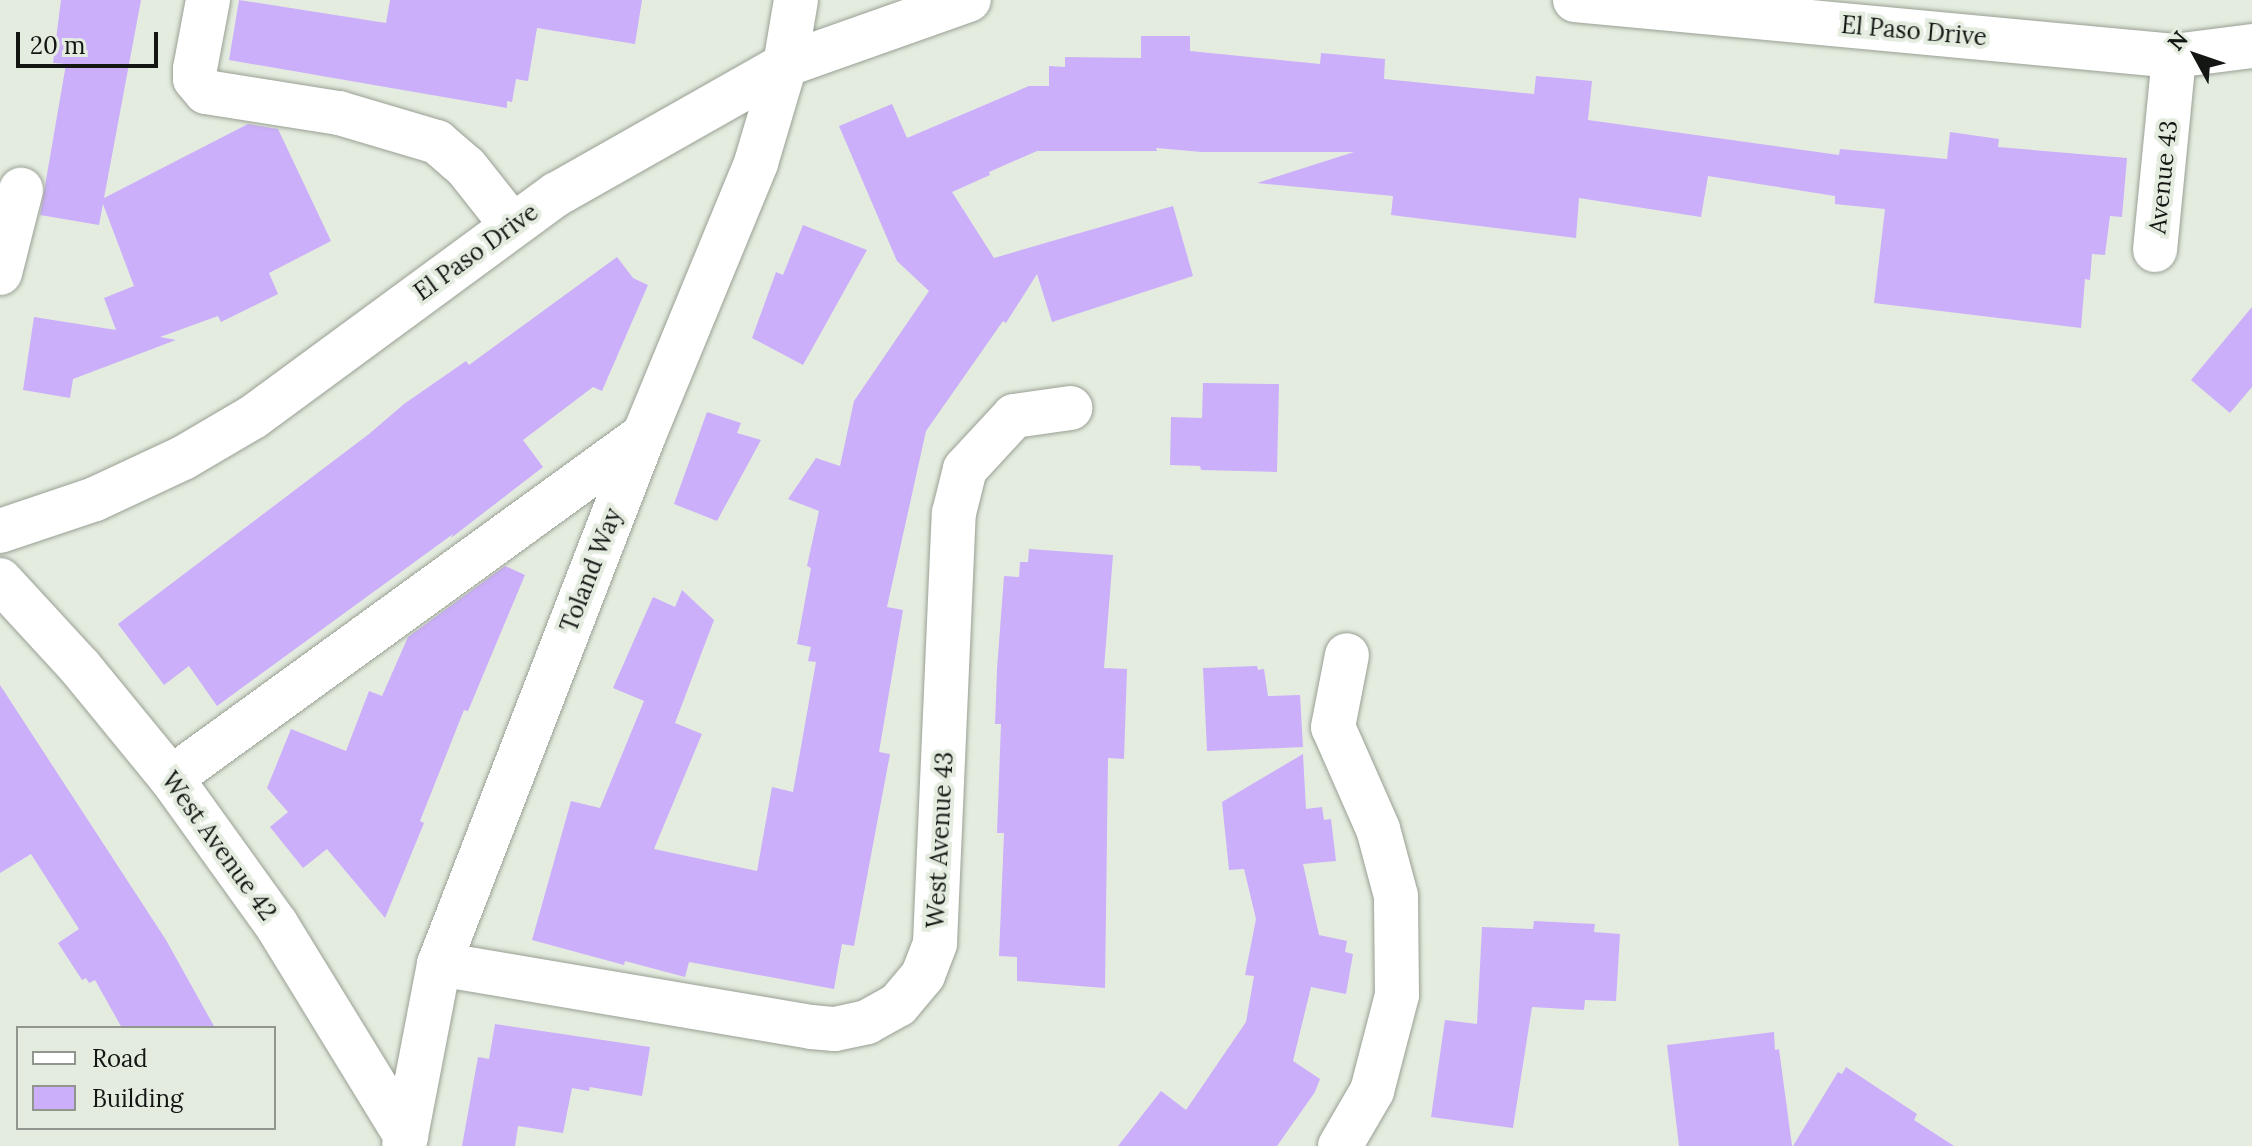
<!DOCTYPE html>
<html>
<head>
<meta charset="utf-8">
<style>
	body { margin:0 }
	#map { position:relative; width:2252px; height:1146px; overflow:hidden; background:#e4ecdf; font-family:Lora,serif }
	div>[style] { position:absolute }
	.building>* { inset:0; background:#cbaffa }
	.roads { filter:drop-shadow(0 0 2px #99a094) drop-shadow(0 0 2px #99a094) }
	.minor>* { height:44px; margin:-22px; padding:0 22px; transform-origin:22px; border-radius:22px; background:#fff }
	span { translate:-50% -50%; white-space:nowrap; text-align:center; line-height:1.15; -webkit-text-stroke:8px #e4ecdf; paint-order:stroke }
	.street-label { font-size:24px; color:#131612 }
	.legend { position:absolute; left:16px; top:1026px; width:260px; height:104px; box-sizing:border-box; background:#e4ecdf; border:2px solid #90968d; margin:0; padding:10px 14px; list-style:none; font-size:24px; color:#131612 }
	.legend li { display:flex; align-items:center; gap:16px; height:40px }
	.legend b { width:40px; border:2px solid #90968d }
	.north { position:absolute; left:2156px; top:16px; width:80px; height:80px; -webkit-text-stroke:6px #e4ecdf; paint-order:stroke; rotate:310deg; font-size:22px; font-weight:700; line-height:32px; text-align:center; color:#131612 }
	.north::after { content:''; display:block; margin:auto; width:28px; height:36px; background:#131612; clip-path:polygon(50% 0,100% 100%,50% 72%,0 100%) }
	.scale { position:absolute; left:16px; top:32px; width:142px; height:36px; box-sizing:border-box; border:4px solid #131612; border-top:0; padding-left:10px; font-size:24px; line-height:28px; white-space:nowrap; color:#131612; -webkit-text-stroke:6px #e4ecdf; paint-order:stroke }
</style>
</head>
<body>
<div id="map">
	<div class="building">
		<i style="clip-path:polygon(61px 0,141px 0,104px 198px,248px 124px,278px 129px,331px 241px,269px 273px,278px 294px,221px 322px,218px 316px,160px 337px,176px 340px,73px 379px,70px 398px,23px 390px,34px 317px,116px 330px,104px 298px,134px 286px,103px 204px,99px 225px,40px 215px,66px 64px,53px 63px)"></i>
		<i style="clip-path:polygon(239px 0,386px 23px,390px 0,642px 0,635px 44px,537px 28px,528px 81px,516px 79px,512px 102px,507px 101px,507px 108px,229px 60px)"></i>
		<i style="clip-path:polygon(1141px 36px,1190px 36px,1190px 51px,1320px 64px,1321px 53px,1385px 59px,1384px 79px,1534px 94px,1536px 76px,1592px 81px,1588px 120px,1839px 155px,1840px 149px,1947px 159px,1950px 132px,1999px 139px,1998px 147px,2127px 158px,2122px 217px,2110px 216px,2105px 255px,2092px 254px,2090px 280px,2085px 279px,2081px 328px,1874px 303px,1885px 209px,1835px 204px,1835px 196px,1708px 176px,1701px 217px,1579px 198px,1576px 238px,1391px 215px,1393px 196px,1257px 183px,1354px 152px,1202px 152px,1156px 148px,1157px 151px,1037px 151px,989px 172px,990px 175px,952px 192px,994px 258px,1173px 206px,1193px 276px,1052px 322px,1037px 274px,1006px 323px,1003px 321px,926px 431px,887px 607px,903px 610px,879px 752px,890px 754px,854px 946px,842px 944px,834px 989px,689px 962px,685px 977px,625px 961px,624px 965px,532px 940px,571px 801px,600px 808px,644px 701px,613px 688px,653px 597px,675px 607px,682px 590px,714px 620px,675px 723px,702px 734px,654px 849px,757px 871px,772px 787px,793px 792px,816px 662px,808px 661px,811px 647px,797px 644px,811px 568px,807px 566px,819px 511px,788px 499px,816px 458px,840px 466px,854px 401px,929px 291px,897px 261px,839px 126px,892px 104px,907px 138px,1029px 86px,1049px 86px,1049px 66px,1065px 67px,1065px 57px,1141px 58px)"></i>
		<i style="clip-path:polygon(803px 225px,867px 250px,803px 365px,752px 338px,776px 272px,783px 275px)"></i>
		<i style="clip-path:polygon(617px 257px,633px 278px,648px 285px,602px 391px,593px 387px,523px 440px,543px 467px,451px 538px,453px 534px,217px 706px,189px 666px,164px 685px,118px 624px,369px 434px,404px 404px,466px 361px,469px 365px)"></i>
		<i style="clip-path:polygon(2252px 307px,2252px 387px,2230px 413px,2191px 380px)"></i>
		<i style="clip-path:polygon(1203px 383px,1279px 384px,1277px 472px,1201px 470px,1200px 466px,1170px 465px,1171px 417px,1202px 418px)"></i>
		<i style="clip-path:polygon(707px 412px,741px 423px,737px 433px,761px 440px,717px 521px,674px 504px)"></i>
		<i style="clip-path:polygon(1029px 549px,1113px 555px,1104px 668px,1127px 669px,1124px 759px,1108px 758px,1105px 988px,1017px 981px,1017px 957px,999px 956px,1004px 833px,997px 833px,1001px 724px,995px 724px,997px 669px,1004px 576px,1019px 577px,1020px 562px,1028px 562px)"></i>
		<i style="clip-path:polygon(505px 566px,525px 575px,468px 711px,464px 710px,420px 821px,424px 823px,385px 918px,327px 849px,303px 868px,270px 827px,288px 812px,267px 788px,291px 729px,346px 751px,369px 691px,382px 696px,408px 637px)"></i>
		<i style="clip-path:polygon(1257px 666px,1258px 670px,1264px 669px,1268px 696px,1300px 695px,1303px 747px,1207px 751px,1203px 668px)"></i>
		<i style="clip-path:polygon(0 685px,166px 940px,215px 1028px,122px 1028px,95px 980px,89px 983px,86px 978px,82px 980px,58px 943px,79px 929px,31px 854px,0 873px)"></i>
		<i style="clip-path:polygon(1303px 754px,1306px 809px,1322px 807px,1324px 820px,1331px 819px,1336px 861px,1303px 864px,1319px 935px,1347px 941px,1345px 952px,1353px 954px,1346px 994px,1311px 987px,1293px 1061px,1320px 1079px,1315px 1092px,1277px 1146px,1118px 1146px,1161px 1091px,1186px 1110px,1246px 1022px,1254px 976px,1245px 975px,1256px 919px,1244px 869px,1229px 870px,1222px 802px)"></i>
		<i style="clip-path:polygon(1534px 921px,1595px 924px,1594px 932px,1620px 934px,1616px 1001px,1585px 1000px,1584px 1010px,1532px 1007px,1513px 1128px,1431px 1117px,1445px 1020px,1477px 1024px,1482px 927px,1533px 929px)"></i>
		<i style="clip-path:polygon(495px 1024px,650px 1047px,642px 1096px,590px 1087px,589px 1091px,572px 1088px,563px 1133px,518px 1126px,515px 1146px,462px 1146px,478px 1057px,489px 1059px)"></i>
		<i style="clip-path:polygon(1774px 1032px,1775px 1050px,1779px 1049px,1792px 1146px,1679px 1146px,1667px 1045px)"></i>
		<i style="clip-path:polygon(1846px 1067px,1917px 1114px,1914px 1120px,1954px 1146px,1793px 1146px,1838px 1072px,1842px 1074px)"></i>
	</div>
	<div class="roads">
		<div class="minor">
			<i style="left:208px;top:0;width:70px;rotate:100.7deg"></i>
			<i style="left:195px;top:69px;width:10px;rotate:90deg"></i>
			<i style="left:195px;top:79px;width:17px;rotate:50deg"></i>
			<i style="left:206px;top:92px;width:135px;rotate:9deg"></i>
			<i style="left:339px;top:113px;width:102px;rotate:16.5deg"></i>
			<i style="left:437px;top:142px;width:38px;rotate:41deg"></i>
			<i style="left:466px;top:167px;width:74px;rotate:51.6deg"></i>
			<i style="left:1575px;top:0;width:602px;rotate:5.34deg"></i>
			<i style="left:2174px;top:56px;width:79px;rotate:-7.3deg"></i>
			<i style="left:2155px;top:250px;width:195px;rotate:-84.4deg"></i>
			<i style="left:0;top:273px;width:86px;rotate:-75.8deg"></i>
			<i style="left:0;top:531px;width:100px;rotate:-18.6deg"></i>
			<i style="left:95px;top:499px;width:97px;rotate:-25deg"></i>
			<i style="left:183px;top:458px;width:81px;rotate:-30.4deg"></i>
			<i style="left:253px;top:417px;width:377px;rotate:-36.3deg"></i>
			<i style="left:557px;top:194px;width:262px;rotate:-29.5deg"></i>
			<i style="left:785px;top:65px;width:195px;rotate:-19.5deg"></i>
			<i style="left:0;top:580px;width:118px;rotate:47.4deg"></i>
			<i style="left:80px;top:667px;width:144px;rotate:50.7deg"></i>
			<i style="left:171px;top:778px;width:180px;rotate:54.3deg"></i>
			<i style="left:276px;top:924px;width:249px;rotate:58.5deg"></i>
			<i style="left:171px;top:778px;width:584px;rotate:-35.95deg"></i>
			<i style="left:439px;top:964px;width:377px;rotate:9.6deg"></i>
			<i style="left:811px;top:1027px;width:24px;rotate:5deg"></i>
			<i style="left:835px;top:1029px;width:33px;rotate:-12deg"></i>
			<i style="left:867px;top:1022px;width:35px;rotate:-29deg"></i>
			<i style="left:898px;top:1005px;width:39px;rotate:-50deg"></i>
			<i style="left:923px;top:975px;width:34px;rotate:-69deg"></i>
			<i style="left:935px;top:943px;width:430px;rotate:-87.5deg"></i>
			<i style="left:954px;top:513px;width:45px;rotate:-76deg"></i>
			<i style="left:965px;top:469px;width:72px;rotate:-47.2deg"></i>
			<i style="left:1014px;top:416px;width:57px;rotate:-8.1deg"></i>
			<i style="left:404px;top:1146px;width:185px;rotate:-79.1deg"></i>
			<i style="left:439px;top:964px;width:567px;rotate:-68.82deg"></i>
			<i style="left:644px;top:435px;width:294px;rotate:-67.6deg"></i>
			<i style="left:756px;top:163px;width:102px;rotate:-73.5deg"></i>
			<i style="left:785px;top:65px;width:66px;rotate:-80.4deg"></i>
			<i style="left:1340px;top:1146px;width:64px;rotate:-59.8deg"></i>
			<i style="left:1372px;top:1091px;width:99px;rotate:-75.4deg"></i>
			<i style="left:1397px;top:995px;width:99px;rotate:-90.6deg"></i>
			<i style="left:1396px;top:896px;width:69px;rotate:-105deg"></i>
			<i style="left:1378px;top:829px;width:111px;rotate:-113.8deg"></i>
			<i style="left:1333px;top:727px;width:73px;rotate:-79deg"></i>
		</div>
	</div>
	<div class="street-label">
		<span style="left:1914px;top:31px;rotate:5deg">El Paso Drive</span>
		<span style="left:2163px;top:177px;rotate:-84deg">Avenue 43</span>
		<span style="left:476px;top:252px;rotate:-36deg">El Paso Drive</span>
		<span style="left:591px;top:570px;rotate:-69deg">Toland Way</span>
		<span style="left:940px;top:840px;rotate:-87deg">West Avenue 43</span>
		<span style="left:219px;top:846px;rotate:54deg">West Avenue 42</span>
	</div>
	<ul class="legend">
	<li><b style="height:10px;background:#fff"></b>Road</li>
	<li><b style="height:22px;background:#cbaffa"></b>Building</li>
	</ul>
	<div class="north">N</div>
	<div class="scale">20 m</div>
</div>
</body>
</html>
